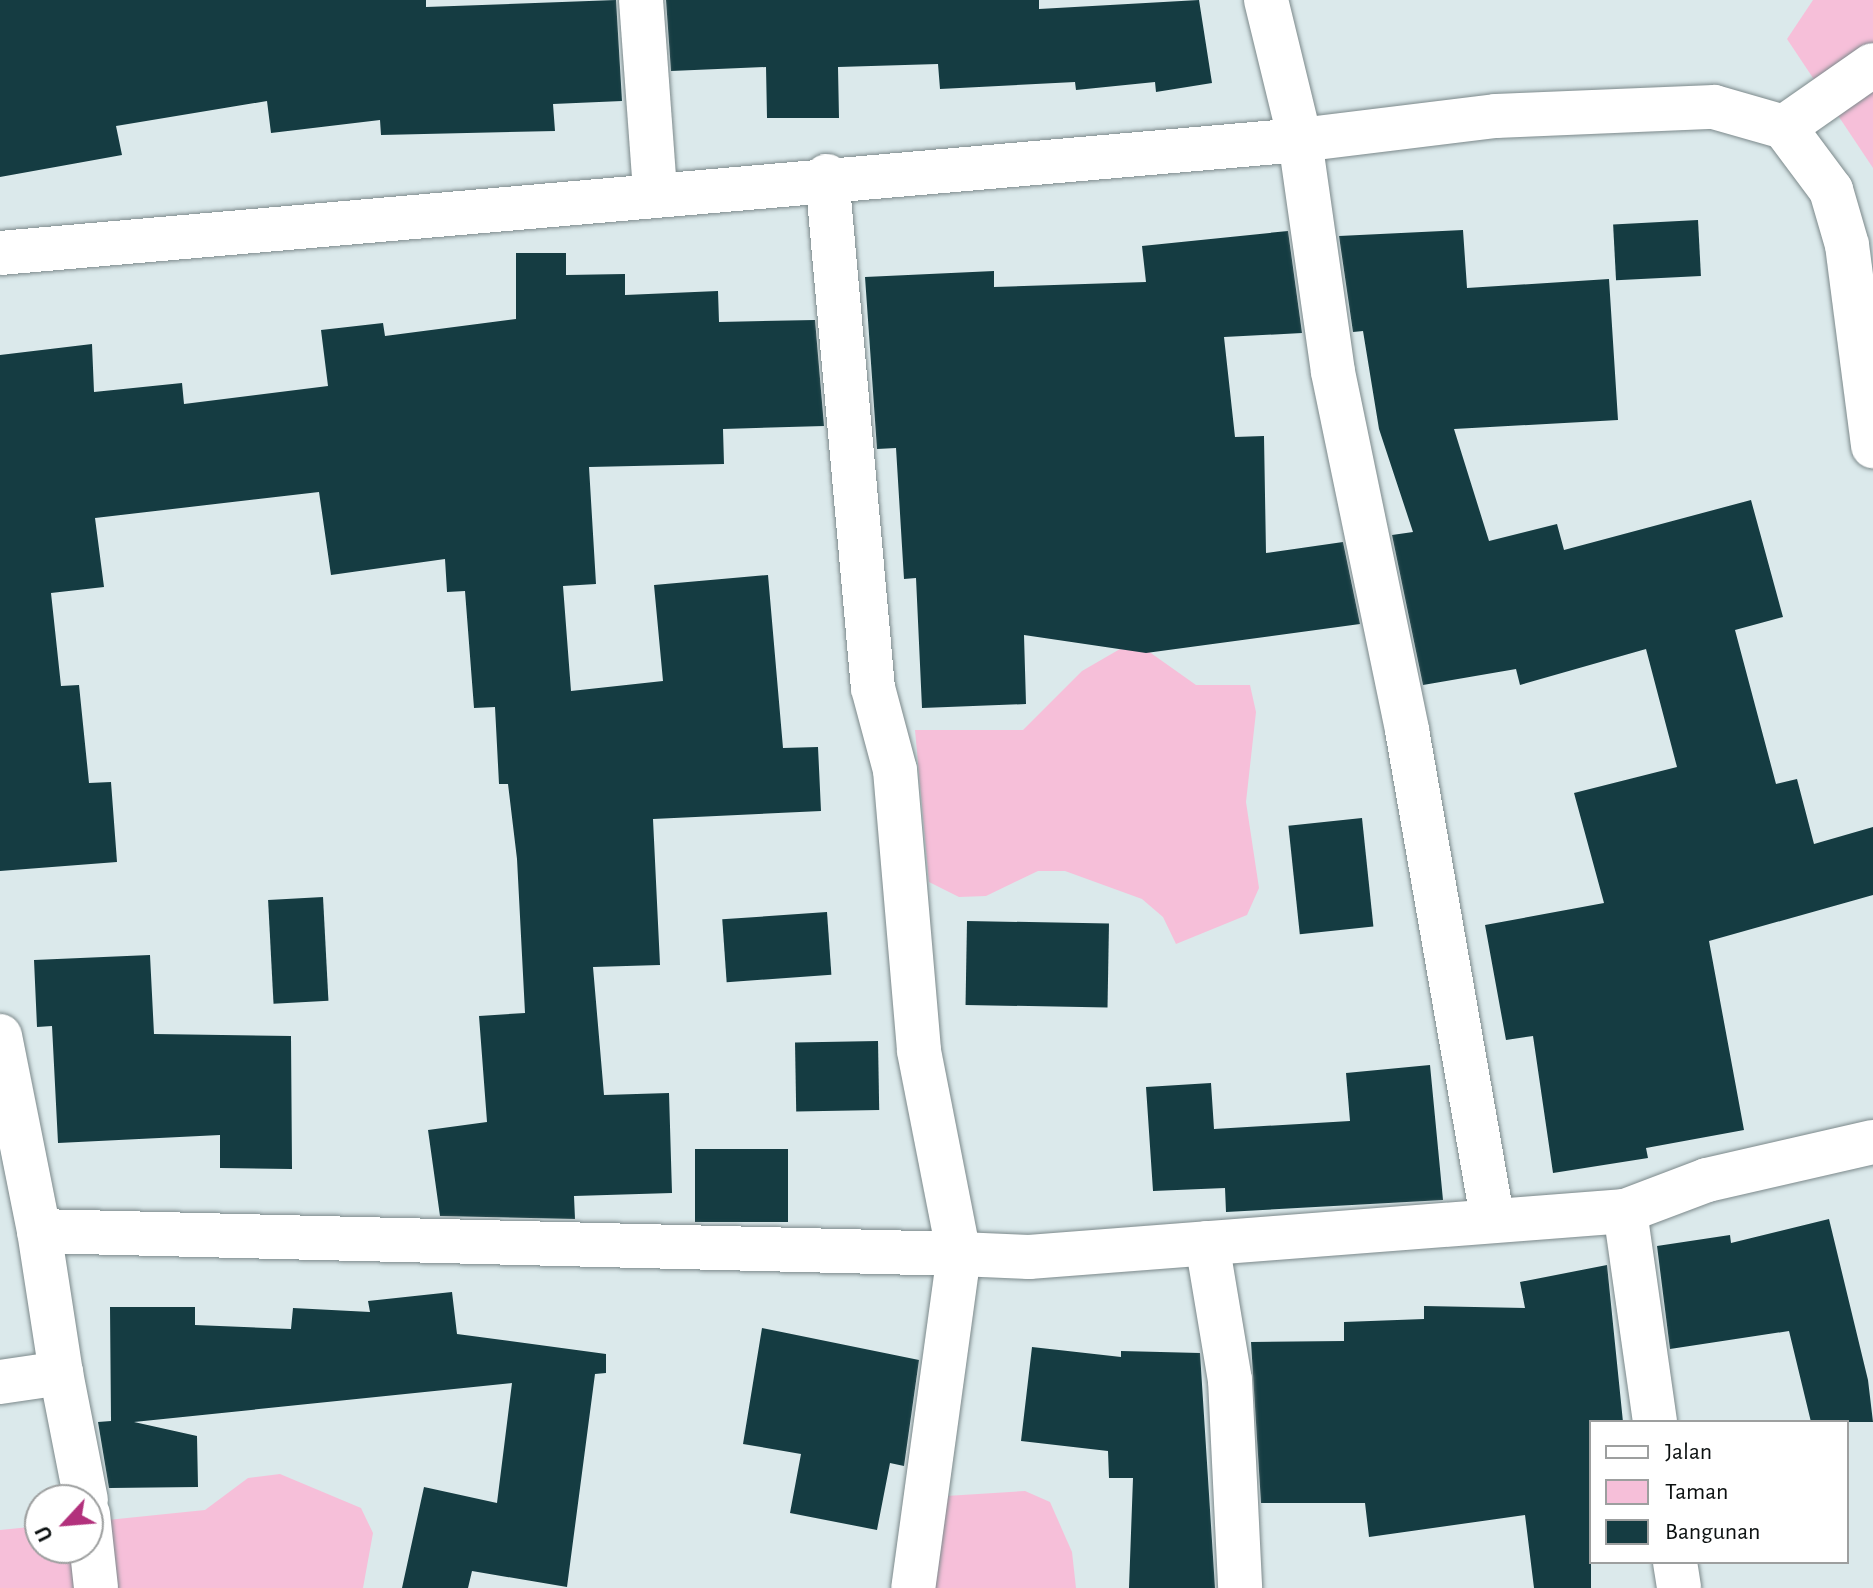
<!DOCTYPE html>
<html>
<head>
<meta charset="utf-8">
<style>
	body { margin:0 }
	#map { position:relative; width:1873px; height:1588px; overflow:hidden; background:#dbe9eb; font-family:"Alegreya Sans",sans-serif }
	div>[style] { position:absolute }
	.green>* { inset:0; background:#f6bfd9 }
	.building>* { inset:0; background:#153c42; transform-origin:0 0 }
	.roads { filter:drop-shadow(0 0 2px #7c898b) drop-shadow(0 0 2px #7c898b) }
	.minor>* { height:44px; margin:-22px; padding:0 22px; transform-origin:22px; border-radius:22px; background:#fff }
	.secondary>* { height:44px; margin:-22px; padding:0 22px; transform-origin:22px; border-radius:22px; background:#fff }
	span { translate:-50% -50%; white-space:nowrap; text-align:center; line-height:1.15; -webkit-text-stroke:8px #fff; paint-order:stroke }
	.legend { position:absolute; left:1589px; top:1420px; width:260px; height:144px; box-sizing:border-box; background:#fff; border:2px solid #9d9f9f; margin:0; padding:10px 14px; list-style:none; font-size:24px; color:#0b1010 }
	.legend li { display:flex; align-items:center; gap:16px; height:40px }
	.legend b { width:40px; border:2px solid #9d9f9f }
	.north { position:absolute; left:24px; top:1484px; width:80px; height:80px; box-sizing:border-box; background:#fff; border:2px solid #9d9f9f; border-radius:50%; rotate:244deg; font-size:22px; font-weight:700; line-height:32px; text-align:center; color:#0b1010 }
	.north::after { content:''; display:block; margin:auto; width:28px; height:36px; background:#b2317c; clip-path:polygon(50% 0,100% 100%,50% 72%,0 100%) }
</style>
</head>
<body>
<div id="map">
	<div class="green">
		<i style="clip-path:polygon(1813px 0,1873px 0,1873px 168px,1787px 39px)"></i>
		<i style="clip-path:polygon(1120px 649px,1148px 651px,1196px 685px,1250px 685px,1256px 712px,1246px 802px,1259px 888px,1247px 915px,1176px 944px,1163px 917px,1142px 899px,1065px 871px,1038px 871px,986px 896px,959px 897px,929px 882px,915px 730px,1023px 730px,1082px 671px)"></i>
		<i style="clip-path:polygon(280px 1474px,361px 1508px,373px 1533px,363px 1588px,0 1588px,0 1530px,40px 1526px,40px 1548px,88px 1548px,88px 1522px,205px 1510px,248px 1478px)"></i>
		<i style="clip-path:polygon(1025px 1491px,1050px 1502px,1072px 1552px,1076px 1588px,932px 1588px,946px 1496px)"></i>
	</div>
	<div class="building">
		<i style="clip-path:polygon(0 0,426px 0,426px 7px,616px 0,622px 101px,553px 104px,555px 131px,381px 135px,380px 120px,271px 133px,267px 101px,116px 126px,122px 155px,0 177px)"></i>
		<i style="clip-path:polygon(666px 0,1039px 0,1039px 9px,1199px 0,1212px 83px,1156px 92px,1155px 82px,1076px 90px,1075px 82px,940px 89px,938px 64px,838px 67px,839px 118px,767px 118px,766px 67px,671px 71px)"></i>
		<i style="left:1698px;top:220px;width:56px;height:85px;rotate:87deg"></i>
		<i style="clip-path:polygon(1463px 230px,1467px 288px,1609px 279px,1618px 420px,1454px 429px,1489px 541px,1557px 524px,1564px 550px,1751px 500px,1783px 617px,1735px 630px,1776px 784px,1797px 779px,1814px 844px,1873px 827px,1873px 895px,1709px 941px,1744px 1130px,1646px 1148px,1648px 1158px,1553px 1173px,1533px 1036px,1506px 1040px,1485px 925px,1604px 903px,1574px 793px,1677px 767px,1646px 649px,1520px 685px,1516px 669px,1423px 685px,1392px 535px,1413px 532px,1379px 429px,1363px 331px,1353px 332px,1339px 236px)"></i>
		<i style="clip-path:polygon(1288px 231px,1302px 333px,1224px 337px,1235px 437px,1264px 436px,1266px 553px,1343px 542px,1360px 624px,1146px 653px,1024px 635px,1026px 704px,922px 708px,916px 578px,904px 579px,896px 448px,877px 449px,865px 277px,994px 271px,994px 287px,1146px 282px,1142px 246px)"></i>
		<i style="clip-path:polygon(516px 253px,566px 253px,566px 275px,625px 274px,625px 295px,718px 291px,719px 322px,815px 320px,824px 426px,723px 429px,724px 464px,589px 467px,596px 584px,563px 586px,571px 691px,663px 681px,654px 585px,768px 575px,783px 748px,818px 747px,821px 811px,653px 819px,660px 965px,593px 967px,604px 1095px,669px 1093px,672px 1193px,574px 1196px,575px 1219px,440px 1216px,428px 1130px,487px 1122px,479px 1016px,525px 1013px,517px 859px,508px 784px,499px 784px,495px 707px,474px 708px,465px 591px,447px 592px,445px 559px,331px 575px,319px 492px,95px 518px,104px 587px,51px 593px,61px 686px,79px 685px,89px 783px,111px 782px,117px 862px,0 871px,0 355px,92px 344px,94px 392px,182px 383px,184px 404px,328px 386px,321px 330px,383px 323px,385px 336px,516px 319px)"></i>
		<i style="left:1362px;top:818px;width:109px;height:74px;rotate:84deg"></i>
		<i style="left:323px;top:897px;width:104px;height:55px;rotate:87deg"></i>
		<i style="left:827px;top:912px;width:63px;height:105px;rotate:86deg"></i>
		<i style="left:967px;top:921px;width:142px;height:84px;rotate:1deg"></i>
		<i style="clip-path:polygon(150px 955px,154px 1034px,291px 1036px,292px 1169px,220px 1168px,220px 1135px,58px 1143px,52px 1026px,37px 1027px,34px 960px)"></i>
		<i style="left:878px;top:1041px;width:69px;height:83px;rotate:89deg"></i>
		<i style="clip-path:polygon(1430px 1065px,1443px 1200px,1226px 1212px,1225px 1188px,1153px 1191px,1146px 1087px,1211px 1083px,1214px 1129px,1350px 1121px,1346px 1073px)"></i>
		<i style="left:695px;top:1149px;width:93px;height:73px"></i>
		<i style="clip-path:polygon(1829px 1219px,1868px 1380px,1873px 1422px,1811px 1422px,1789px 1331px,1670px 1349px,1657px 1246px,1730px 1235px,1731px 1243px)"></i>
		<i style="clip-path:polygon(1607px 1265px,1623px 1422px,1591px 1422px,1591px 1588px,1534px 1588px,1525px 1515px,1369px 1537px,1365px 1503px,1261px 1503px,1251px 1342px,1344px 1341px,1344px 1322px,1424px 1319px,1424px 1306px,1525px 1308px,1520px 1282px)"></i>
		<i style="clip-path:polygon(452px 1292px,457px 1334px,606px 1354px,606px 1373px,595px 1374px,567px 1587px,472px 1571px,468px 1588px,402px 1588px,424px 1487px,497px 1503px,512px 1383px,134px 1422px,197px 1436px,198px 1487px,109px 1488px,98px 1422px,111px 1421px,110px 1307px,195px 1307px,195px 1325px,291px 1329px,293px 1308px,370px 1312px,368px 1301px)"></i>
		<i style="clip-path:polygon(762px 1328px,919px 1360px,904px 1466px,890px 1463px,877px 1530px,790px 1513px,801px 1454px,743px 1444px)"></i>
		<i style="clip-path:polygon(1032px 1347px,1121px 1357px,1121px 1351px,1200px 1353px,1215px 1588px,1129px 1588px,1133px 1478px,1109px 1478px,1108px 1451px,1021px 1441px)"></i>
	</div>
	<div class="roads">
		<div class="minor">
			<i style="left:641px;top:0;width:193px;rotate:85.8deg"></i>
			<i style="left:1266px;top:0;width:144px;rotate:76.3deg"></i>
			<i style="left:1300px;top:140px;width:234px;rotate:81.9deg"></i>
			<i style="left:1333px;top:372px;width:366px;rotate:78.3deg"></i>
			<i style="left:1407px;top:730px;width:498px;rotate:80.1deg"></i>
			<i style="left:1784px;top:127px;width:108px;rotate:-34.9deg"></i>
			<i style="left:827px;top:176px;width:514px;rotate:84.87deg"></i>
			<i style="left:873px;top:688px;width:85px;rotate:75deg"></i>
			<i style="left:895px;top:770px;width:282px;rotate:85.1deg"></i>
			<i style="left:919px;top:1051px;width:207px;rotate:78.9deg"></i>
			<i style="left:959px;top:1254px;width:70px;rotate:2.5deg"></i>
			<i style="left:1029px;top:1257px;width:598px;rotate:-4.41deg"></i>
			<i style="left:1625px;top:1211px;width:88px;rotate:-20.7deg"></i>
			<i style="left:1707px;top:1180px;width:170px;rotate:-12.9deg"></i>
			<i style="left:0;top:1036px;width:199px;rotate:78.7deg"></i>
			<i style="left:39px;top:1231px;width:920px;rotate:1.43deg"></i>
			<i style="left:959px;top:1254px;width:337px;rotate:97.8deg"></i>
			<i style="left:1625px;top:1211px;width:213px;rotate:81.9deg"></i>
			<i style="left:1207px;top:1243px;width:139px;rotate:80.5deg"></i>
			<i style="left:1230px;top:1380px;width:208px;rotate:87.2deg"></i>
			<i style="left:61px;top:1373px;width:129px;rotate:78.9deg"></i>
			<i style="left:0;top:1382px;width:62px;rotate:-8.4deg"></i>
			<i style="left:61px;top:1373px;width:144px;rotate:-98.8deg"></i>
			<i style="left:88px;top:1514px;width:74px;rotate:83.8deg"></i>
			<i style="left:1675px;top:1562px;width:26px;rotate:81deg"></i>
		</div>
		<div class="secondary">
			<i style="left:0;top:253px;width:1305px;rotate:-4.97deg"></i>
			<i style="left:1300px;top:140px;width:197px;rotate:-7deg"></i>
			<i style="left:1496px;top:116px;width:218px;rotate:-2.4deg"></i>
			<i style="left:1714px;top:107px;width:73px;rotate:15.9deg"></i>
			<i style="left:1784px;top:127px;width:79px;rotate:53.3deg"></i>
			<i style="left:1831px;top:190px;width:57px;rotate:73.8deg"></i>
			<i style="left:1847px;top:245px;width:203px;rotate:82.6deg"></i>
		</div>
	</div>
	<ul class="legend">
	<li><b style="height:10px;background:#fff"></b>Jalan</li>
	<li><b style="height:22px;background:#f6bfd9"></b>Taman</li>
	<li><b style="height:22px;background:#153c42"></b>Bangunan</li>
	</ul>
	<div class="north">U</div>
</div>
</body>
</html>
